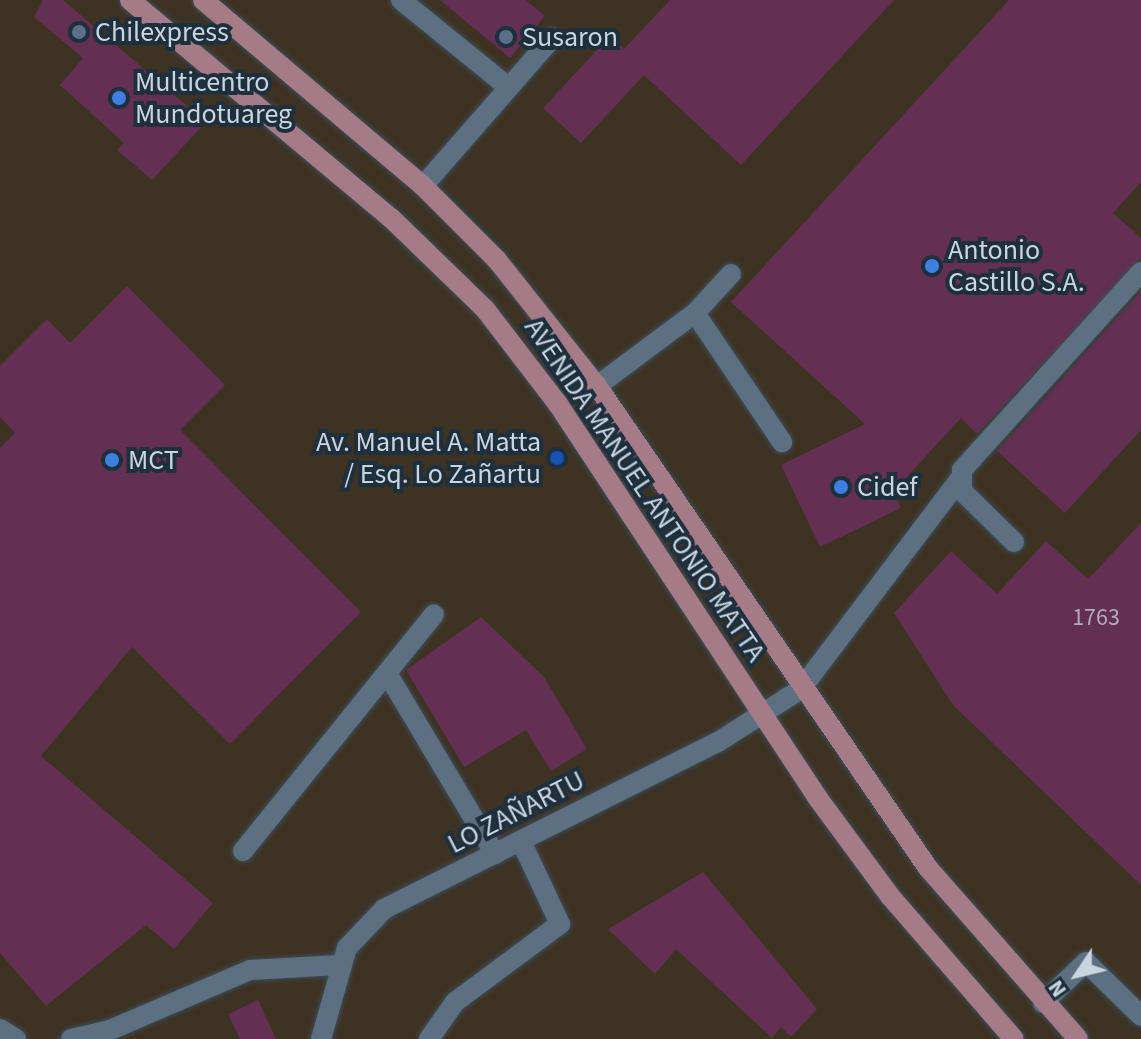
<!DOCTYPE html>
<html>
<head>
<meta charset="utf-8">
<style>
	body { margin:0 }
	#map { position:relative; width:1141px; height:1039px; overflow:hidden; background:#1e2f3e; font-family:"Source Sans 3",sans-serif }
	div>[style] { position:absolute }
	.industrial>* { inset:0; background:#3e3323; transform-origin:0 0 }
	.building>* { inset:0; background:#632f53 }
	.roads { filter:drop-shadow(0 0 2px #3e4c58) drop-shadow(0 0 2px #3e4c58) }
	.lane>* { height:20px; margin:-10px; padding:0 10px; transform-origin:10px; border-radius:10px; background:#5d7081 }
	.street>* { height:20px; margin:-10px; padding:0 10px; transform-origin:10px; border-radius:10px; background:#5d7081 }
	.primary>* { height:20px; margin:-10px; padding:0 10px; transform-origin:10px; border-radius:10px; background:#a47b87 }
	.dots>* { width:22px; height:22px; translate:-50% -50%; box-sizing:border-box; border:4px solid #1e2f3e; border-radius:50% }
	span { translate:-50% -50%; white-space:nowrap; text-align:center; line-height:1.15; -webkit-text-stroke:8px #1e2f3e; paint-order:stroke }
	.number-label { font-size:24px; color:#b0acbc }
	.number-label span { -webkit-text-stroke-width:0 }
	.poi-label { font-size:28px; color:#cad5df }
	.left { translate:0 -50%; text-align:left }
	.right { translate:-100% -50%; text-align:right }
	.street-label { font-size:28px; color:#cad5df }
	.north { position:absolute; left:1037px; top:935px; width:80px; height:80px; -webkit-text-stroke:6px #1e2f3e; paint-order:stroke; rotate:235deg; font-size:22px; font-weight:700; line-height:32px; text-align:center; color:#cad5df }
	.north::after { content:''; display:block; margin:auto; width:28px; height:36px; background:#cad5df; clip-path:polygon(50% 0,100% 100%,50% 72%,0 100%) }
</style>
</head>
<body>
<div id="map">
	<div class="industrial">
		<i style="left:0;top:0;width:1141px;height:1039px"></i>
	</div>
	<div class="building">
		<i style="clip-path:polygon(43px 0,63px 0,206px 122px,152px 180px,117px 150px,124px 143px,60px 85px,83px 58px,34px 17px)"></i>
		<i style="clip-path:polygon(440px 0,526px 0,545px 16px,510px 58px)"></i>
		<i style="clip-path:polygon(670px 0,894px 0,741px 165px,644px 75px,581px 143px,543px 108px,610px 36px,624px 49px)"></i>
		<i style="clip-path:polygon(1009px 0,1141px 0,1141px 182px,1113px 213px,1141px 238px,1141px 259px,977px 434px,961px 418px,893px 492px,901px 508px,820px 547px,781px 465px,865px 424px,731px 302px)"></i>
		<i style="clip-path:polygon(127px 286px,225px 385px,180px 430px,361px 612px,230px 744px,132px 647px,41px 756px,213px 903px,174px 949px,146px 925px,46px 1006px,0 953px,0 448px,15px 433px,0 417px,0 366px,47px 319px,70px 343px)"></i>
		<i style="clip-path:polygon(1141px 291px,1141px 430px,1065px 513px,997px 451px)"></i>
		<i style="clip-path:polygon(1141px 523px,1141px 885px,953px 705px,894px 613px,951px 551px,997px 594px,1046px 541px,1088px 579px)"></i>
		<i style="clip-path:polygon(481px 617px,544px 677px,587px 749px,551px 771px,526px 730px,464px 767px,406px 670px)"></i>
		<i style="clip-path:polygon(703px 872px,817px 1009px,791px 1037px,781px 1027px,772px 1038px,676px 949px,655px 974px,608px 929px)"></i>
		<i style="clip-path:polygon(258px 1000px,276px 1039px,240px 1039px,228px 1014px)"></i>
	</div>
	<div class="roads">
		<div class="lane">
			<i style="left:401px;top:0;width:138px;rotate:39.1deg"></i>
			<i style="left:423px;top:186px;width:196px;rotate:-48.9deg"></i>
			<i style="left:695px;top:313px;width:156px;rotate:56deg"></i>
			<i style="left:597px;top:386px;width:122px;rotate:-36.7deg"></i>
			<i style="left:695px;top:313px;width:53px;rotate:-47.3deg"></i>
			<i style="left:1014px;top:542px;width:73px;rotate:-135.6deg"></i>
			<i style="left:962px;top:491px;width:21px;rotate:-90deg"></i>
			<i style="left:962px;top:470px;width:267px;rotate:-47.9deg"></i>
			<i style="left:387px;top:673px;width:211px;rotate:59.2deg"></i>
			<i style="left:801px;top:689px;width:263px;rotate:-52.9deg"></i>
			<i style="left:243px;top:851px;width:304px;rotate:-51.1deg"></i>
			<i style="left:1043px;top:1003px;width:59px;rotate:-43.6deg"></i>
			<i style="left:1086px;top:962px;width:77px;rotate:44.5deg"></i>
			<i style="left:0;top:1029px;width:19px;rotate:32deg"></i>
			<i style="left:71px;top:1039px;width:40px;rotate:-13deg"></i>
			<i style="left:110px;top:1030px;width:152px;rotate:-23.2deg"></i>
			<i style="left:250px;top:970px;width:89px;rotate:-3.2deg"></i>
			<i style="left:429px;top:1039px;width:45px;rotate:-54.9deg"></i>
			<i style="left:455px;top:1002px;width:131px;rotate:-36.6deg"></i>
			<i style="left:560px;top:924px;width:92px;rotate:-115.2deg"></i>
		</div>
		<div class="street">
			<i style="left:321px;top:1039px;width:95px;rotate:-74.1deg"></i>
			<i style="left:347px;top:948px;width:54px;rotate:-46.5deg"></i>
			<i style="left:384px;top:909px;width:373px;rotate:-26.6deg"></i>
			<i style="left:718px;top:742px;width:98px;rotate:-32.6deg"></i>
		</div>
		<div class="primary">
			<i style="left:130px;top:0;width:340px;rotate:39.9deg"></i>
			<i style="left:391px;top:218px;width:131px;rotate:44.1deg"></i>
			<i style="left:485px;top:309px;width:120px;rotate:52.5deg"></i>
			<i style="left:558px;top:404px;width:471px;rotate:56.6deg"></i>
			<i style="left:817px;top:797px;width:123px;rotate:53.6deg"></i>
			<i style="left:890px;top:896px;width:189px;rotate:49.1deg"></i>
			<i style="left:203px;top:0;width:288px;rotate:40.2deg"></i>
			<i style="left:423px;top:186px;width:105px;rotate:45deg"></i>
			<i style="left:497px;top:260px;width:161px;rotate:51.6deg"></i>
			<i style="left:597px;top:386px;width:585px;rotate:55.52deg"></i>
			<i style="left:928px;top:868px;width:227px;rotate:48.7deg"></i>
		</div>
	</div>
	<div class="dots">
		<i style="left:79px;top:32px;background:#5c6f8a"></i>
		<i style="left:506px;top:37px;background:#5c6f8a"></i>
		<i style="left:119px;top:98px;background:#3f7fe0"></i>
		<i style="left:932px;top:266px;background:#3f7fe0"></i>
		<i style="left:557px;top:458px;background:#1a4fb4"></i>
		<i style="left:112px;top:460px;background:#3f7fe0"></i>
		<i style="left:841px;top:487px;background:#3f7fe0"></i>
	</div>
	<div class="number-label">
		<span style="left:1096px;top:618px">1763</span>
	</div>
	<div class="poi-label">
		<span class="left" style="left:95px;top:32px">Chilexpress</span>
		<span class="left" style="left:522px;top:37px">Susaron</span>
		<span class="left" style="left:135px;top:98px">Multicentro<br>Mundotuareg</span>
		<span class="left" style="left:948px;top:266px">Antonio<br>Castillo S.A.</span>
		<span class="right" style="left:541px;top:458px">Av. Manuel A. Matta<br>/ Esq. Lo Zañartu</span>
		<span class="left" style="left:128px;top:460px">MCT</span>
		<span class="left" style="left:857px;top:487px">Cidef</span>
	</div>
	<div class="street-label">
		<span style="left:645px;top:490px;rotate:56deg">AVENIDA MANUEL ANTONIO MATTA</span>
		<span style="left:516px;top:812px;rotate:-27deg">LO ZAÑARTU</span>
	</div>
	<div class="north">N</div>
</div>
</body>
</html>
